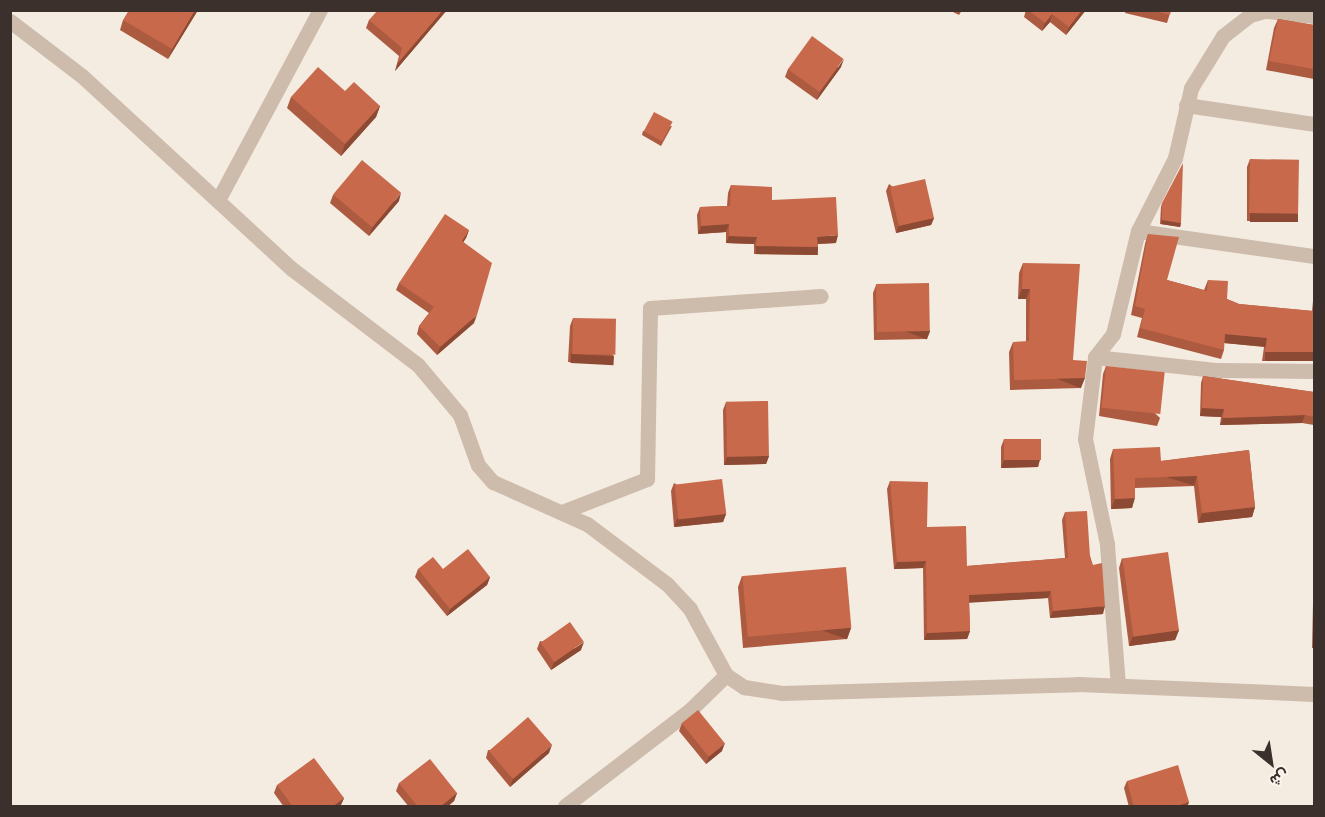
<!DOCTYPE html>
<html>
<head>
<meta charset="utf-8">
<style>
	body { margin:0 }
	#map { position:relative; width:1325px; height:817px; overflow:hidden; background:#f4ebe1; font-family:"Asap Condensed",Vazirmatn,sans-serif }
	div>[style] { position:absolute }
	.street>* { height:15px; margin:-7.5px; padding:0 7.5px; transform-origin:7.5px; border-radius:7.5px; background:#cdbbac }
	.wall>* { inset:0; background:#ac5a40 }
	.shaded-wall>* { inset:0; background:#8c4a34; transform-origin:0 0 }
	.building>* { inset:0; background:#c8694b; transform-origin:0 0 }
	span { translate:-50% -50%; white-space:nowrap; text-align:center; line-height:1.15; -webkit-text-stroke:4.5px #fbf5ee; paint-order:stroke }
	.frame { position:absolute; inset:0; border:12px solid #3b302b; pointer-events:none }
	.north { position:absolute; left:1241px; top:733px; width:60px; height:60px; -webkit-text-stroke:4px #fbf5ee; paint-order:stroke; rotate:150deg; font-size:16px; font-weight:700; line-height:24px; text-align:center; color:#3b302b }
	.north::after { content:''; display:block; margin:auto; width:21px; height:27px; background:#3b302b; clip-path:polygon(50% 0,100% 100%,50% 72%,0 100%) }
</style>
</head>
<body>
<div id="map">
	<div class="street">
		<i style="left:1267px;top:11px;width:47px;rotate:6.1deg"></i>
		<i style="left:10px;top:21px;width:91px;rotate:37.4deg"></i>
		<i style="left:82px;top:76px;width:285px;rotate:42.6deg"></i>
		<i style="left:292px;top:269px;width:158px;rotate:37.3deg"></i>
		<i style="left:418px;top:365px;width:65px;rotate:50deg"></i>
		<i style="left:460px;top:415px;width:53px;rotate:70.2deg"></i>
		<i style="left:478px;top:465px;width:23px;rotate:49deg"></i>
		<i style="left:493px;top:482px;width:103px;rotate:24.1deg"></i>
		<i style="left:587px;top:524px;width:100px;rotate:36.9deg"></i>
		<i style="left:667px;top:584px;width:34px;rotate:47deg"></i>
		<i style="left:690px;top:609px;width:75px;rotate:61.4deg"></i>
		<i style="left:1186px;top:105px;width:129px;rotate:8.4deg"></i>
		<i style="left:218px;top:200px;width:216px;rotate:-61.8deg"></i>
		<i style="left:1138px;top:231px;width:178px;rotate:8.1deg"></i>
		<i style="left:1095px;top:357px;width:121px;rotate:6.2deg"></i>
		<i style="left:1215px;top:370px;width:99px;rotate:0.6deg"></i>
		<i style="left:562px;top:512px;width:91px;rotate:-21.2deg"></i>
		<i style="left:647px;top:479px;width:171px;rotate:-89deg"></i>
		<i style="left:650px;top:308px;width:171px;rotate:-4deg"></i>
		<i style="left:1118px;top:685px;width:141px;rotate:-94.5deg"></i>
		<i style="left:1107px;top:544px;width:107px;rotate:-101.8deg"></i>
		<i style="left:1085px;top:439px;width:83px;rotate:-83deg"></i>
		<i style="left:1095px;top:357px;width:29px;rotate:-52deg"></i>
		<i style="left:1113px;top:334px;width:106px;rotate:-76.4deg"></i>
		<i style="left:1138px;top:231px;width:82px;rotate:-63.1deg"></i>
		<i style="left:1175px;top:158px;width:72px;rotate:-77.1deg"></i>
		<i style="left:1191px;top:88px;width:61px;rotate:-58.4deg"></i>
		<i style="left:1223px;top:36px;width:34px;rotate:-38deg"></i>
		<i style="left:1250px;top:15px;width:18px;rotate:-16deg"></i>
		<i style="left:565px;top:806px;width:158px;rotate:-37.5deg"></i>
		<i style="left:690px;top:710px;width:50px;rotate:-44.2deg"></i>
		<i style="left:726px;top:675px;width:22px;rotate:34deg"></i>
		<i style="left:744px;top:687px;width:38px;rotate:9deg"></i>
		<i style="left:782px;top:693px;width:296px;rotate:-1.7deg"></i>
		<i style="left:1078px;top:684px;width:236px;rotate:2.4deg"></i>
	</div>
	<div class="wall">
		<i style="clip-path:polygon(198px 10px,168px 59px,120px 30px,123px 20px)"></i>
		<i style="clip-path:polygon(411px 10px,447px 10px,395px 71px,399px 56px,366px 28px,369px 20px,411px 12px)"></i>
		<i style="clip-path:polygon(949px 10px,962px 10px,959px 15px)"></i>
		<i style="clip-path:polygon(1026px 10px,1086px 10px,1066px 35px,1050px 22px,1042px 31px,1024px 17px)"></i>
		<i style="clip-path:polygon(1126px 10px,1171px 10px,1167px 23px,1125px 13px)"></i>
		<i style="clip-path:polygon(1278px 19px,1314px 25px,1314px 79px,1266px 70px,1274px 28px)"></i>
		<i style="clip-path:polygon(841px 67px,817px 100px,785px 77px,788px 69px)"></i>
		<i style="clip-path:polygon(345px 91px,380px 106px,376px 117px,341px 156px,287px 108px,291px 97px)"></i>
		<i style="clip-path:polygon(672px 126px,661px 146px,642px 135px,643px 131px)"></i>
		<i style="clip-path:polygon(1250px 159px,1298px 213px,1295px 221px,1247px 221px,1247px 167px)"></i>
		<i style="clip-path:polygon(889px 184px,934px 218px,931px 225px,896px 233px,886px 191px)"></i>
		<i style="clip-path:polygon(731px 185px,772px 200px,836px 243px,818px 244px,818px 247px,815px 255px,754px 254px,754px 244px,726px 243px,726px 232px,698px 234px,697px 215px,700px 207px,727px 206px,728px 193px)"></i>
		<i style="clip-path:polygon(333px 195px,399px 201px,369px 236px,330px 203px)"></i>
		<i style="clip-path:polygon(1162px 203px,1181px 223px,1180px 227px,1160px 224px,1161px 207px)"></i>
		<i style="clip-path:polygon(469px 230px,466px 238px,463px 242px,474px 323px,437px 355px,417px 334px,419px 326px,429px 313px,396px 290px,399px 283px)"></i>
		<i style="clip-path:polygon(1148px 234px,1167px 280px,1204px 290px,1208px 280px,1227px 299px,1239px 304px,1312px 311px,1313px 301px,1314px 296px,1314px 361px,1262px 361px,1264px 347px,1224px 343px,1224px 350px,1221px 359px,1137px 337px,1142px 318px,1131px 315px,1145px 244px)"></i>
		<i style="clip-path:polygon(1023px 263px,1073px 360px,1081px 388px,1010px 390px,1009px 352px,1013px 342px,1026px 342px,1026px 299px,1018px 299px,1019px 273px)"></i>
		<i style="clip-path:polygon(876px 285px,930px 331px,927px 339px,874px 340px,873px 293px)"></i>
		<i style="clip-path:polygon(573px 318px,614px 356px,611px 364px,568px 362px,570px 326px)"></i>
		<i style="clip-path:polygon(1106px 366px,1160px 418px,1157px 426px,1099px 416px,1103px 374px)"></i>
		<i style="clip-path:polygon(1203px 376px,1314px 392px,1314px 425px,1302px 423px,1220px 425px,1221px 417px,1200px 416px,1201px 383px)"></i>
		<i style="clip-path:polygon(726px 402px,769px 456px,766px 464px,724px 465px,723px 410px)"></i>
		<i style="clip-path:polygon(1004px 439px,1040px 459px,1038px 467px,1001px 468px,1001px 447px)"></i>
		<i style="clip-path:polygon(1113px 449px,1161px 461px,1249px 450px,1255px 507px,1252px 517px,1198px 523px,1194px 486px,1135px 488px,1132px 508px,1111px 509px,1110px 459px)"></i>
		<i style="clip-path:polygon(890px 481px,927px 527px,967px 566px,1065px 558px,1062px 520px,1065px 512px,1090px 556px,1103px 614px,1050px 618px,1048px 598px,969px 602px,970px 631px,967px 639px,924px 640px,923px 568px,894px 569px,887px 489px)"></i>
		<i style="clip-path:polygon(674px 483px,726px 514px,723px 522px,674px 527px,671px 491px)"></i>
		<i style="clip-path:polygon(1122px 558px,1179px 630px,1175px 640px,1129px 646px,1119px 568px)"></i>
		<i style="clip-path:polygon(418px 569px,443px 569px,490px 577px,487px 585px,447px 616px,415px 577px)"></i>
		<i style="clip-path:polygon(742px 576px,851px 628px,847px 639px,743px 648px,738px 587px)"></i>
		<i style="clip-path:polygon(1314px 600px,1314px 648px,1312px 648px,1313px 604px)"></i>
		<i style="clip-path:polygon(540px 641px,581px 650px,551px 670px,537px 649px)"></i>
		<i style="clip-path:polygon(682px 723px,722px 751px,706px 764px,679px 731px)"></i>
		<i style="clip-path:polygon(488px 750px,549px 753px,510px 787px,486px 758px)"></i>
		<i style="clip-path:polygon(1127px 781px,1189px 802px,1187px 807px,1129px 807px,1124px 788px)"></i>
		<i style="clip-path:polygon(399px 783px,457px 793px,454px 801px,447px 807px,409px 807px,396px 791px)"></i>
		<i style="clip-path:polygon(277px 785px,344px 798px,340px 807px,284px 807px,274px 793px)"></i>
	</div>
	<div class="shaded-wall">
		<i style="clip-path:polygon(195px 10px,198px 10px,168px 59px,172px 49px)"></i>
		<i style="clip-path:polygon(443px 10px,447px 10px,395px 71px,398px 63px)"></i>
		<i style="clip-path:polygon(1082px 10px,1086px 10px,1066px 35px,1069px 27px)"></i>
		<i style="clip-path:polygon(1052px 14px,1050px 22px,1042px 31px,1045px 23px)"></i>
		<i style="clip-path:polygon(844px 59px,841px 67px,817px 100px,820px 92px)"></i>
		<i style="clip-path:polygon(380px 106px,376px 117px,341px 156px,345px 144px)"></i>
		<i style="clip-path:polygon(401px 193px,399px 201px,369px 236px,372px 228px)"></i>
		<i style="left:1250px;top:213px;width:48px;height:9px"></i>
		<i style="clip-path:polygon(934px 218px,931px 225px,896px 233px,899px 225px)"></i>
		<i style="left:1162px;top:220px;width:19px;height:4px;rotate:9deg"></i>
		<i style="clip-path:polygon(729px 224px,726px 232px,698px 234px,701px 226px)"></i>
		<i style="clip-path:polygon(469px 230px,466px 238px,459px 249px,462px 241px)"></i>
		<i style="clip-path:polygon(838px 235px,836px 243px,815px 244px,817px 237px)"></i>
		<i style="clip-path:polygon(729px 236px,757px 237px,754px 244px,726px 243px)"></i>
		<i style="left:756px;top:246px;width:62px;height:8px;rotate:1deg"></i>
		<i style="clip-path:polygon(1022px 289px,1030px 289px,1026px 299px,1018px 299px)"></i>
		<i style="clip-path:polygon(477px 315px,474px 323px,437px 355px,440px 347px)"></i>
		<i style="left:930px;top:331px;width:9px;height:54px;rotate:111deg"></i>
		<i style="left:1225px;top:334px;width:42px;height:9px;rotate:5deg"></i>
		<i style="left:1265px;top:352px;width:49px;height:9px"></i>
		<i style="left:571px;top:354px;width:43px;height:9px;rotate:3deg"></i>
		<i style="left:1085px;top:378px;width:11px;height:71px;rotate:112deg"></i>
		<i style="clip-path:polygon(1202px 408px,1224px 409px,1221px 417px,1200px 416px)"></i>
		<i style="clip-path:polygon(1305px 415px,1302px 423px,1220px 425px,1223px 418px)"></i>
		<i style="clip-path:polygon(769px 456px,766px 464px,724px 465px,727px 457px)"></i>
		<i style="clip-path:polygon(1040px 459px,1038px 467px,1001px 468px,1004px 460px)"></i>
		<i style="left:1197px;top:476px;width:10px;height:62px;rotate:107deg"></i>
		<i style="clip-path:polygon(1135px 498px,1132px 508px,1111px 509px,1115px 499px)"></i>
		<i style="clip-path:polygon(1255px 507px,1252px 517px,1198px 523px,1202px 513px)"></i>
		<i style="clip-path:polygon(726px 514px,723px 522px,674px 527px,677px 519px)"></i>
		<i style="clip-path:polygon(926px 561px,923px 568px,894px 569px,897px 562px)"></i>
		<i style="clip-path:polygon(490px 577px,487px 585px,447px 616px,450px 609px)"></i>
		<i style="clip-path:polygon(1051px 591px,1048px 598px,966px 603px,969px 595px)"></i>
		<i style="clip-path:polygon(1105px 606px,1103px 614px,1050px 618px,1053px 611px)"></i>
		<i style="left:851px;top:628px;width:12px;height:104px;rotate:110deg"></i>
		<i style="clip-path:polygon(1179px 630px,1175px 640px,1129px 646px,1133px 636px)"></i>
		<i style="clip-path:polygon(970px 631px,967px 639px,924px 640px,927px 633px)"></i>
		<i style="clip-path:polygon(584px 642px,581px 650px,551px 670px,554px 662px)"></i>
		<i style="clip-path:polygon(725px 743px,722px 751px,706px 764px,709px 756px)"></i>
		<i style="clip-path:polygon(552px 745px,549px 753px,510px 787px,513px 779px)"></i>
		<i style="clip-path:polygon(457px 793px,454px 801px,447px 807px,440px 807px)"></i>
		<i style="clip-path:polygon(344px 798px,340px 807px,332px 807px)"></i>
		<i style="clip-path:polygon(1189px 802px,1187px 807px,1174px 807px)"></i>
	</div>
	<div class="building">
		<i style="clip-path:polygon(129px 10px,195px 10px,172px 49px,123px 20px)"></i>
		<i style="clip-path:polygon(378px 10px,409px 10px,411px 13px,412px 10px,443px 10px,398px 63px,402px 48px,369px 20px)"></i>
		<i style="clip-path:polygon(1028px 10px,1082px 10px,1069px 27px,1052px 14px,1045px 23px)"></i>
		<i style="clip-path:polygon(1151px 10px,1171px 10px,1170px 15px)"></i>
		<i style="clip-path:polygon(1278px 19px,1314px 25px,1314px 69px,1269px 61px)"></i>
		<i style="left:812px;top:36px;width:39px;height:41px;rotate:36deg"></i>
		<i style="clip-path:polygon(318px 67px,345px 91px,354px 82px,380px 106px,345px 144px,291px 97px)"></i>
		<i style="left:654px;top:112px;width:21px;height:22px;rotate:28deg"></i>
		<i style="left:1250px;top:159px;width:49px;height:54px;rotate:1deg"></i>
		<i style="left:362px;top:160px;width:51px;height:45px;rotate:40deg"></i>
		<i style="clip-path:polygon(1183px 163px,1181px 223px,1162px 220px,1162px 203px)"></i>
		<i style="left:925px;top:179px;width:40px;height:36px;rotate:77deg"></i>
		<i style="clip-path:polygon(731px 185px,772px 187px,772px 200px,836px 197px,838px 235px,817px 237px,818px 247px,756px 246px,757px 237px,729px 236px,729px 224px,701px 226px,700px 207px,730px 206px)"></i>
		<i style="clip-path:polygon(445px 214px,469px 230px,462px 241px,492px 263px,477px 315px,440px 347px,419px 326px,434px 307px,399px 283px)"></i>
		<i style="clip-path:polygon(1148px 234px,1179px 237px,1167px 280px,1207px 291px,1208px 280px,1228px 281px,1227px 299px,1239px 304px,1314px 311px,1314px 352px,1265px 352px,1267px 338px,1225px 334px,1224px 350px,1140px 328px,1145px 309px,1135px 306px)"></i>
		<i style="clip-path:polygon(1023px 263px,1080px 264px,1073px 360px,1087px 361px,1085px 378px,1014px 380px,1013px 342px,1029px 341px,1030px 289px,1022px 289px)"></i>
		<i style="left:929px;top:283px;width:48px;height:53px;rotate:89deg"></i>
		<i style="left:573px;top:318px;width:43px;height:36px;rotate:1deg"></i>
		<i style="left:1106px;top:366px;width:59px;height:42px;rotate:6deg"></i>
		<i style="clip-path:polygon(1203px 376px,1314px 392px,1314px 417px,1305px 415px,1223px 418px,1224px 409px,1202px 408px)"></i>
		<i style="left:768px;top:401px;width:55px;height:42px;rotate:89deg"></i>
		<i style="left:1004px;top:439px;width:37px;height:21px"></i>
		<i style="clip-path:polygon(1160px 447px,1161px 461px,1249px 450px,1255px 507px,1202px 513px,1197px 476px,1135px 478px,1135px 498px,1115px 499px,1113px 449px)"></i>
		<i style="left:722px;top:479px;width:35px;height:48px;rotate:83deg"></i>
		<i style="clip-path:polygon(890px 481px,928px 482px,927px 527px,966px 526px,967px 566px,1068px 558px,1065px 512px,1087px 511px,1090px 556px,1093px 565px,1102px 563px,1105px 606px,1053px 611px,1051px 591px,969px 595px,970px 631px,927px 633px,926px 561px,897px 562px)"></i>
		<i style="clip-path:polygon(468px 549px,490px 577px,450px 609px,418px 569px,433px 557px,443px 569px)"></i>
		<i style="left:1168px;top:552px;width:79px;height:46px;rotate:82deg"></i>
		<i style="left:846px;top:567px;width:61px;height:104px;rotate:85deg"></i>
		<i style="left:570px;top:622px;width:24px;height:36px;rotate:55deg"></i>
		<i style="left:698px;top:710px;width:43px;height:21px;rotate:51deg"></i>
		<i style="left:528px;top:717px;width:37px;height:52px;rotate:49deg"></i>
		<i style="clip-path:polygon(314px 758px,344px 798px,332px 807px,293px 807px,277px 785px)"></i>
		<i style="clip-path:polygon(430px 759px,457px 793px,440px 807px,418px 807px,399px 783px)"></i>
		<i style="clip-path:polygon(1178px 765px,1189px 802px,1174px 807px,1134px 807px,1127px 781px)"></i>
	</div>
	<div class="frame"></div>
	<div class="north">ش</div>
</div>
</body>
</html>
